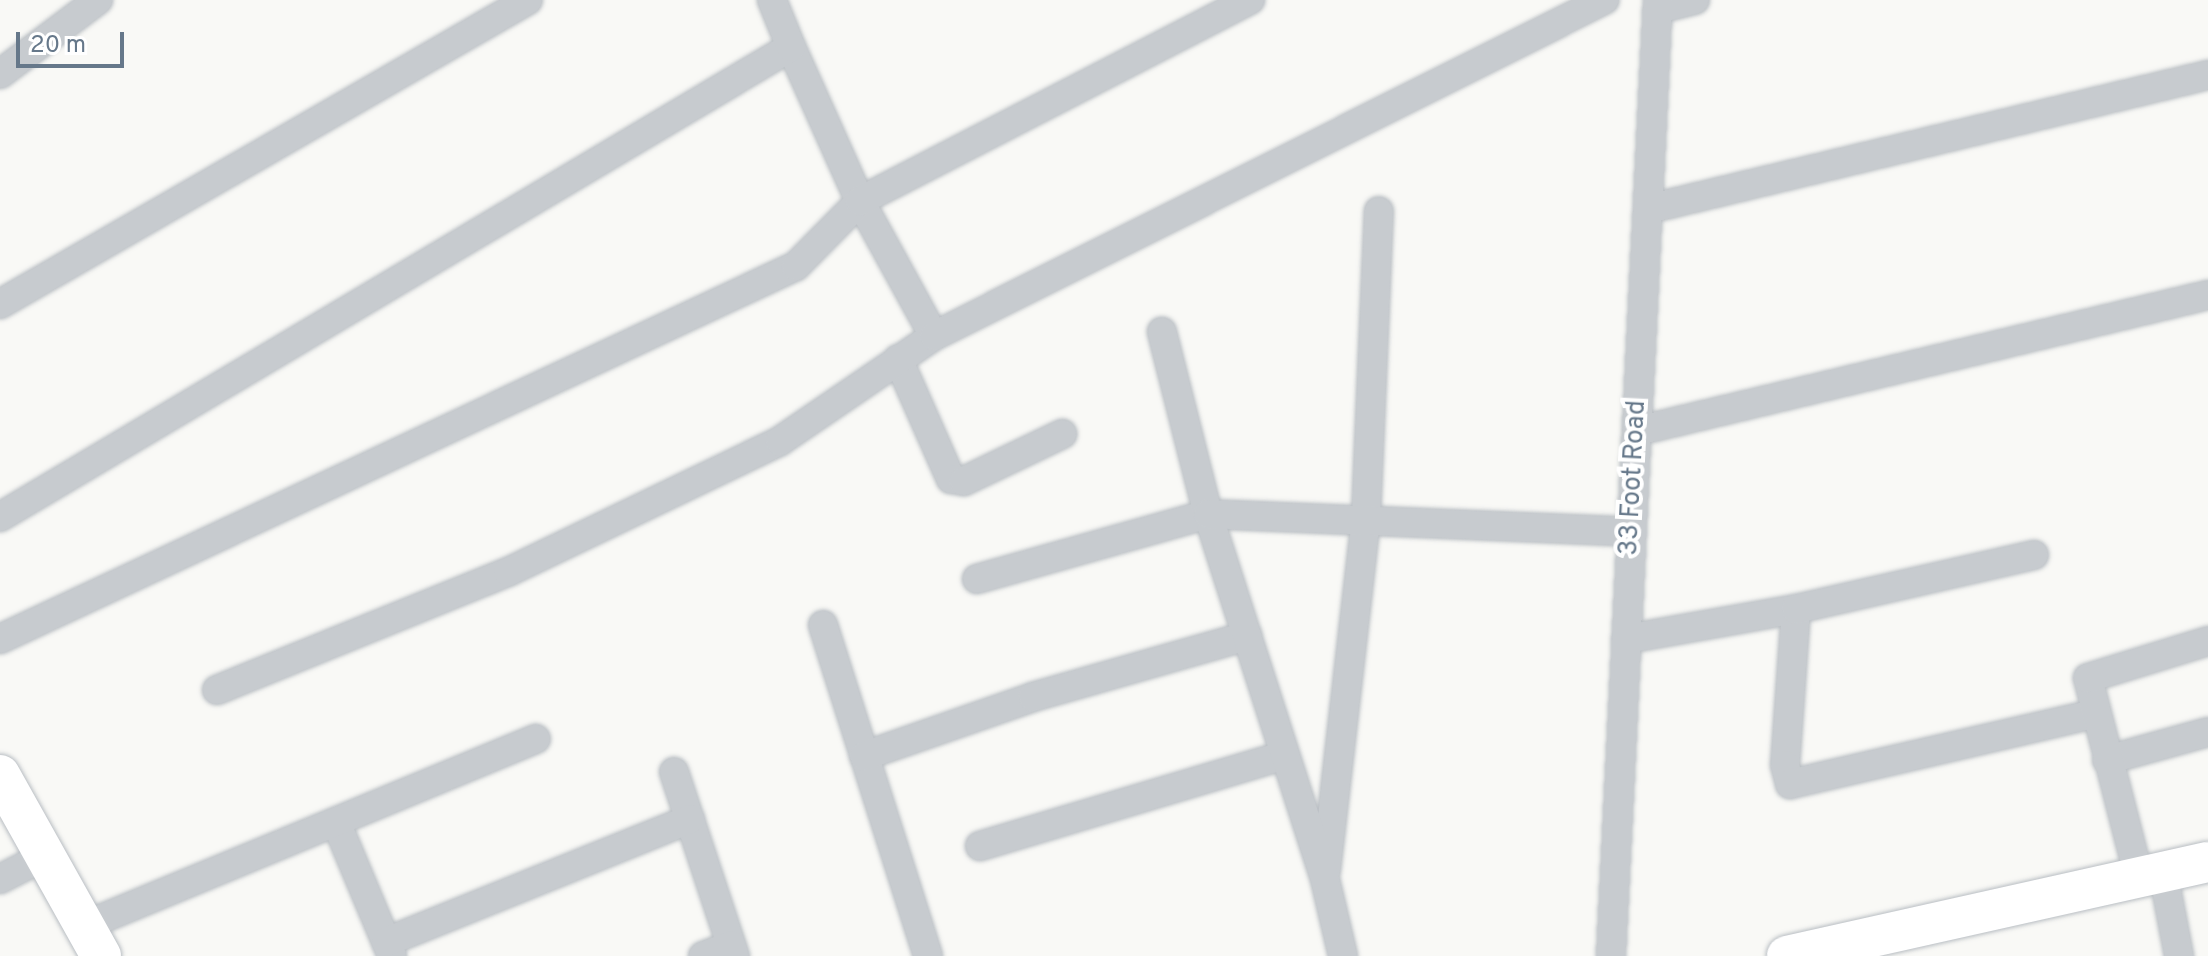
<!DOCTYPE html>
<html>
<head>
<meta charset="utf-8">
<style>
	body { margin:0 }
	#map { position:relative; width:2208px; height:956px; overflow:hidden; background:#f9f9f6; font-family:Overpass,sans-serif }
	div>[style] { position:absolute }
	.roads { filter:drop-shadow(0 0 2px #b9bec3) drop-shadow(0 0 2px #b9bec3) }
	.street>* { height:28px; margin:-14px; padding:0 14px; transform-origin:14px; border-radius:14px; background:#c7cbcf }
	.secondary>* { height:40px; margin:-20px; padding:0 20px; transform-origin:20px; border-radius:20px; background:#fff }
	span { translate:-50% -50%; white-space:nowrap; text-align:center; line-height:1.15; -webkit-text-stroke:8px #fff; paint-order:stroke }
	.street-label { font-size:26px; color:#66788a }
	.scale { position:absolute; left:16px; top:32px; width:108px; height:36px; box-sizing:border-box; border:4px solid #66788a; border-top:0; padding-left:10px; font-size:24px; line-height:28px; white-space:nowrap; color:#66788a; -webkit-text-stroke:6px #fff; paint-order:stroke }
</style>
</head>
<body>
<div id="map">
	<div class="roads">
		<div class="street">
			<i style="left:1658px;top:9px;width:38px;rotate:-14deg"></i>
			<i style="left:791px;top:47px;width:169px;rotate:65.9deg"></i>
			<i style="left:860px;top:201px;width:154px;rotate:61.3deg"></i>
			<i style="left:0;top:74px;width:123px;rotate:-37.1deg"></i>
			<i style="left:1648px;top:209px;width:576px;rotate:-13.46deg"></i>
			<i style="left:0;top:304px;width:609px;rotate:-29.93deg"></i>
			<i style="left:898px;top:359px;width:131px;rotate:66.2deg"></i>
			<i style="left:951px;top:479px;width:13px;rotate:9deg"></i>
			<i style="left:964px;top:481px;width:109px;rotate:-25.6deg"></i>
			<i style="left:1637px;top:431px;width:587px;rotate:-13.4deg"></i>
			<i style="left:0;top:517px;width:920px;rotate:-30.72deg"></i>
			<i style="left:791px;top:47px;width:51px;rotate:-112deg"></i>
			<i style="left:977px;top:579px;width:240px;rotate:-15.7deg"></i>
			<i style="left:1208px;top:514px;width:188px;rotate:-104.2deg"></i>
			<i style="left:1796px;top:609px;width:156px;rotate:94deg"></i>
			<i style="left:1785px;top:765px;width:20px;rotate:75deg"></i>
			<i style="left:1790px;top:784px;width:312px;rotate:-13deg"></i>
			<i style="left:823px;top:625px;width:347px;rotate:72.4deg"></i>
			<i style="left:0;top:639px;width:879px;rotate:-25.11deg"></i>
			<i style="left:796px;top:266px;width:91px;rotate:-45.4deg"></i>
			<i style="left:860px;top:201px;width:439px;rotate:-27.3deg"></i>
			<i style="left:1626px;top:639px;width:173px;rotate:-10deg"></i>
			<i style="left:1796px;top:609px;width:244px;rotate:-12.8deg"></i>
			<i style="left:217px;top:690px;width:314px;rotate:-22.1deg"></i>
			<i style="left:508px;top:572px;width:302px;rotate:-25.7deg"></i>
			<i style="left:780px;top:441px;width:186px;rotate:-34.3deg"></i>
			<i style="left:934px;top:336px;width:750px;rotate:-26.63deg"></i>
			<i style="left:864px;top:756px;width:179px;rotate:-19.2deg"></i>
			<i style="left:1033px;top:697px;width:223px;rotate:-15.9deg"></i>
			<i style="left:2107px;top:760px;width:105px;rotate:-15.5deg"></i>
			<i style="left:674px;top:772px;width:194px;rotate:71.7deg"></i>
			<i style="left:336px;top:822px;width:145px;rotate:67.3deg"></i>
			<i style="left:980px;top:846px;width:318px;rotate:-16.6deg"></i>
			<i style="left:1326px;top:870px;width:355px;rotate:-83.5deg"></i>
			<i style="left:1366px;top:517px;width:306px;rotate:-87.6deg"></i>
			<i style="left:2163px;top:872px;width:86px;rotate:79.2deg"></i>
			<i style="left:2139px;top:877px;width:205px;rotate:-104.4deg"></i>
			<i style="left:2088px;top:678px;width:126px;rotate:-17.1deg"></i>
			<i style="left:0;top:879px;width:51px;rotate:-27.1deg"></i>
			<i style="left:84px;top:926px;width:489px;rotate:-22.5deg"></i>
			<i style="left:386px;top:942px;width:328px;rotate:-22deg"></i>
			<i style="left:703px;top:956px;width:30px;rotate:-21deg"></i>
			<i style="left:1343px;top:956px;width:79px;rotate:-103.2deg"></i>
			<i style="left:1325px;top:879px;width:383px;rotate:-107.8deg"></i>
			<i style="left:1208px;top:514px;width:424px;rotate:2.4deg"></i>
			<i style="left:1611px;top:956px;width:957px;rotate:-87.19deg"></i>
		</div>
		<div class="secondary">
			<i style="left:0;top:775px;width:207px;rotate:60.8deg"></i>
			<i style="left:1787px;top:956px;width:431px;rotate:-12.6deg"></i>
		</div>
	</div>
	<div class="street-label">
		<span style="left:1634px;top:478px;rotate:-87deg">33 Foot Road</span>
	</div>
	<div class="scale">20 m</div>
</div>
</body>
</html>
